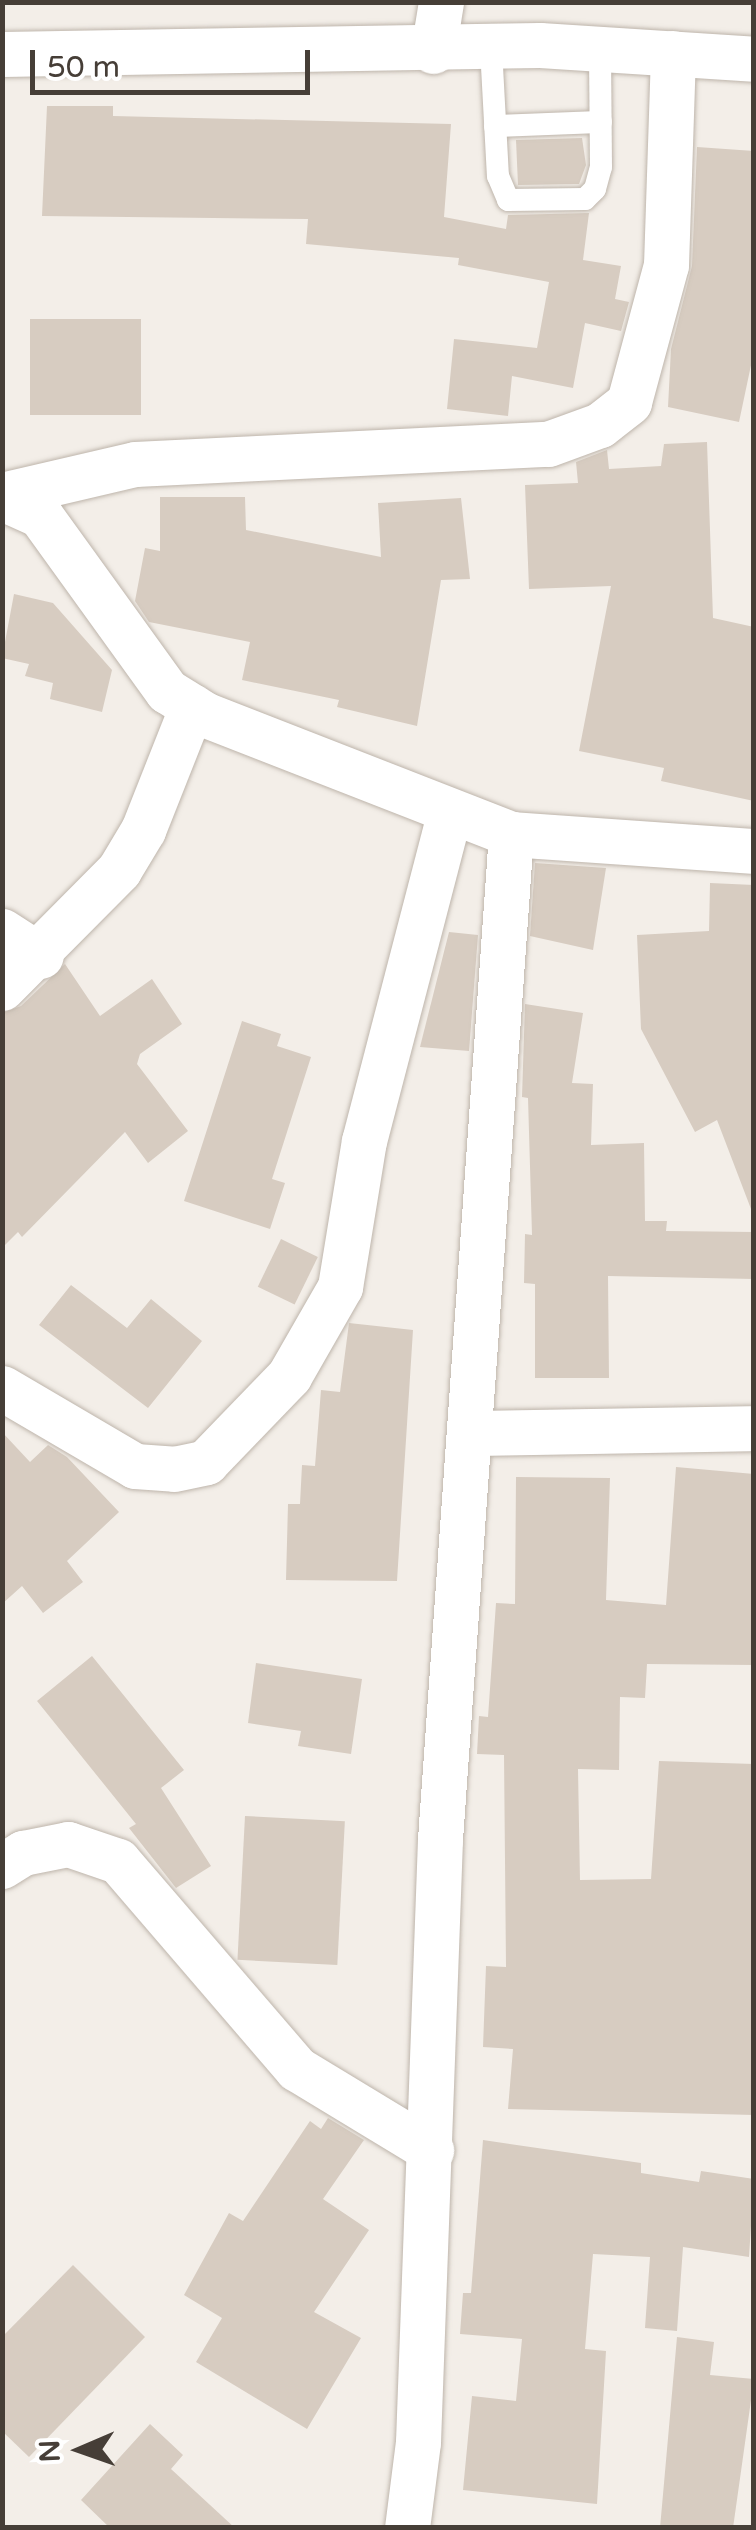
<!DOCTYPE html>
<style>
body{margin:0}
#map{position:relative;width:756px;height:2530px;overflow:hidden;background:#f3eee8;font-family:"Varela Round",sans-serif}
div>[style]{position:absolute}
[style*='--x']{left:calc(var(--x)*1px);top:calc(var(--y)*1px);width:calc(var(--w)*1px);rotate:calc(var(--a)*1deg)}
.building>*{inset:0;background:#d7ccc1;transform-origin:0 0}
.roads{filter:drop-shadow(0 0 2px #beb5ab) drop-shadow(0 0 2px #beb5ab)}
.service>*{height:22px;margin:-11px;padding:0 11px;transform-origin:11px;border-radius:11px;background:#fff}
.minor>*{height:45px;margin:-22.5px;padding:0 22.5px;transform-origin:22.5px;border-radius:22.5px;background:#fff}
span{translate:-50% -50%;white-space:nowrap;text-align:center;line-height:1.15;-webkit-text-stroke:8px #fff;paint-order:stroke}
.frame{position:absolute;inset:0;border:5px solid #463e37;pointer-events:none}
.north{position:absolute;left:30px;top:2400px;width:100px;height:100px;-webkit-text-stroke:8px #fff;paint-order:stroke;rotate:268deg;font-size:28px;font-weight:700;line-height:40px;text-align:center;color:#463e37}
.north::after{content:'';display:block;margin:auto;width:35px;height:45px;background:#463e37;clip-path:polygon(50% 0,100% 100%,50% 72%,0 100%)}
.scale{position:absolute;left:30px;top:50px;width:280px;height:45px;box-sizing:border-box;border:5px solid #463e37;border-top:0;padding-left:12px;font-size:30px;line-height:35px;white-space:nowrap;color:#463e37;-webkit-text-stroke:8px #fff;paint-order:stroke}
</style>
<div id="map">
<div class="building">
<i style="clip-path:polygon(47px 106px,113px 106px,113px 116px,451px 124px,444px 217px,506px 229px,508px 215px,589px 213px,583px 260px,621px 266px,615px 299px,629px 302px,621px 331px,585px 323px,573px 388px,512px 376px,508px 416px,447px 409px,454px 339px,537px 348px,549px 282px,458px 265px,459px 258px,306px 244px,308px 219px,42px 216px)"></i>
<i style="clip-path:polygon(582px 138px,586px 165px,579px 184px,518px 185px,516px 140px)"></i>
<i style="clip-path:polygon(697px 147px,754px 151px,754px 351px,739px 422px,668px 407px,671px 349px,692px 266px)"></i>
<i style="left:30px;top:319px;width:111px;height:96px"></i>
<i style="clip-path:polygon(707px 442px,713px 618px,754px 627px,754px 801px,661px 781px,664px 768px,579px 751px,611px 586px,529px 589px,525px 485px,578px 483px,576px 462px,607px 450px,609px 469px,661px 466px,664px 444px)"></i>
<i style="clip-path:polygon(160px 497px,245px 497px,246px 530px,381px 557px,378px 503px,461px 498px,470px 579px,441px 580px,417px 726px,337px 707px,339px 700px,242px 680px,250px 642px,149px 622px,135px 601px,145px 548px,160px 551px)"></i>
<i style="clip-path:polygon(14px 594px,53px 603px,112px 670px,102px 712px,50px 699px,53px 683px,25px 676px,29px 664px,2px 658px)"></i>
<i style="clip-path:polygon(535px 863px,606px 868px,593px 950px,530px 936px)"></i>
<i style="clip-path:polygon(710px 883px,754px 885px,751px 1209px,717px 1120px,695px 1132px,641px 1029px,637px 935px,709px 931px)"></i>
<i style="clip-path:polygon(449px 932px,478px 935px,469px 1051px,420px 1047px)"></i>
<i style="clip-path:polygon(65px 964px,100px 1016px,152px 979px,182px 1024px,140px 1054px,137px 1064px,188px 1131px,148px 1163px,125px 1132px,22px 1237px,18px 1232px,2px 1248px,2px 1013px,21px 1006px)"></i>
<i style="clip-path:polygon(525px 1004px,583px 1013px,572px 1083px,593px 1084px,591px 1145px,644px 1143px,645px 1221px,667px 1221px,666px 1231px,754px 1232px,754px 1279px,608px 1276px,609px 1378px,535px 1378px,535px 1284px,524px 1283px,525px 1234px,532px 1235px,528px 1098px,522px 1097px)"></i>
<i style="clip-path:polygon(242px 1021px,281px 1034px,277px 1046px,311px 1057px,272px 1179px,285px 1183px,270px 1229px,184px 1201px)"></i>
<i style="left:281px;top:1239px;width:41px;height:53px;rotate:26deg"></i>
<i style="clip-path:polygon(71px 1285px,127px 1328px,151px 1299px,202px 1341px,148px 1408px,39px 1325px)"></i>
<i style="clip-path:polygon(349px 1323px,413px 1330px,397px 1581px,286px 1580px,288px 1504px,300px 1504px,302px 1465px,315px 1466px,321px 1390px,340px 1392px)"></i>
<i style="clip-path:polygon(2px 1432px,30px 1462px,48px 1445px,67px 1457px,119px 1512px,67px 1561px,83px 1582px,43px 1613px,22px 1586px,2px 1604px)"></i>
<i style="clip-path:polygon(676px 1467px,754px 1474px,754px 1665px,647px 1664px,645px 1698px,620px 1697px,619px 1770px,578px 1769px,580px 1880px,651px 1879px,659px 1761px,754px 1764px,754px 2115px,508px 2109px,513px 2049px,483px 2047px,486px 1966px,506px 1967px,504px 1755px,477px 1754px,479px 1716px,488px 1717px,496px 1603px,515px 1604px,516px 1477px,610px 1478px,606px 1600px,666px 1605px)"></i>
<i style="clip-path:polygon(92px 1656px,184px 1770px,161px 1788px,211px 1866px,176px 1888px,129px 1828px,136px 1824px,37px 1701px)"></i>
<i style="clip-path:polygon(256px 1663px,362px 1679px,351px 1754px,298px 1746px,301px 1731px,248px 1723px)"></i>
<i style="left:245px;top:1816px;width:100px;height:144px;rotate:3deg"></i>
<i style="clip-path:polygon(328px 2118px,364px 2140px,323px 2199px,369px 2230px,314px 2312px,361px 2338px,307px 2429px,196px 2362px,222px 2318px,184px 2295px,229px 2213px,243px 2221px,310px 2121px,321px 2129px)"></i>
<i style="clip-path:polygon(483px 2140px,641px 2163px,641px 2173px,699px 2182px,701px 2171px,754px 2179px,749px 2257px,683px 2247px,677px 2331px,645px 2328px,650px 2257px,593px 2254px,585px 2349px,606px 2351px,597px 2504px,463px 2490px,472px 2396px,516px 2401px,522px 2339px,460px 2334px,463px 2293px,471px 2293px)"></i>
<i style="clip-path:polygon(73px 2265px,145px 2337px,29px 2457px,2px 2431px,2px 2337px)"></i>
<i style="clip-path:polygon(677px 2337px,714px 2342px,710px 2375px,754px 2379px,733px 2528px,660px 2528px)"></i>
<i style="clip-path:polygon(150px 2424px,183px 2455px,171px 2469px,235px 2528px,110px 2528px,81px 2500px)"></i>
</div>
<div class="roads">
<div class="service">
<i style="--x:491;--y:48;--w:128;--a:86.9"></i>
<i style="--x:498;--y:176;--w:26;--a:67"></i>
<i style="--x:508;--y:200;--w:77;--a:-0.7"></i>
<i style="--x:585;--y:199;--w:14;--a:-45"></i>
<i style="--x:595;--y:189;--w:23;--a:-75"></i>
<i style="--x:601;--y:167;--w:118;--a:-90.5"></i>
<i style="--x:495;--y:126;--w:106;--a:-2.2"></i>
</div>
<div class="minor">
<i style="--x:433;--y:51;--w:50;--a:-80.7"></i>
<i style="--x:2;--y:54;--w:538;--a:-0.96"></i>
<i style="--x:540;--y:45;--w:214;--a:3.7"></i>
<i style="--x:2;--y:495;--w:137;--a:-13.1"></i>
<i style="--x:135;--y:464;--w:413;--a:-2.8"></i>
<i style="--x:548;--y:444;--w:55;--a:-20.1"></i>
<i style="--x:600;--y:425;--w:37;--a:-38"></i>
<i style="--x:629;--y:402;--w:142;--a:-74.9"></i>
<i style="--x:666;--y:265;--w:212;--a:-88.1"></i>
<i style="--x:2;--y:498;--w:42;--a:24.1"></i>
<i style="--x:40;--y:515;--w:217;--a:54.2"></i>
<i style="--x:167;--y:691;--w:46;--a:31.6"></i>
<i style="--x:206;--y:715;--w:327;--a:21.3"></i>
<i style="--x:511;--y:834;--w:244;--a:4"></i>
<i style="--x:2;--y:931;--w:46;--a:32.7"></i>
<i style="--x:2;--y:988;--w:166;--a:-45.2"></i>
<i style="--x:119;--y:870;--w:47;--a:-59"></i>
<i style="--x:143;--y:830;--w:133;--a:-68.4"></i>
<i style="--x:2;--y:1388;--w:154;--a:30.4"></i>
<i style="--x:135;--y:1466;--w:39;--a:4"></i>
<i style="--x:174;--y:1469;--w:33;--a:-12"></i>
<i style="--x:206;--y:1462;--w:120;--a:-46"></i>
<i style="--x:289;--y:1376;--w:103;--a:-60.2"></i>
<i style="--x:340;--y:1287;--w:148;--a:-80.7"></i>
<i style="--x:364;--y:1141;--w:337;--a:-75.4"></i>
<i style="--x:470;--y:1433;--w:284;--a:-1"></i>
<i style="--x:2;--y:1866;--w:25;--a:-32"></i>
<i style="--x:23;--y:1853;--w:46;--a:-11.3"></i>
<i style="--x:68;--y:1844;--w:53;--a:18.8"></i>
<i style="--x:118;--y:1861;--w:274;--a:49.3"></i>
<i style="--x:297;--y:2069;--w:157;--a:31.2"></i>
<i style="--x:407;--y:2528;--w:87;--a:-82.7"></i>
<i style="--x:418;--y:2442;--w:603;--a:-87.91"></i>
<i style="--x:440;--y:1839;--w:1008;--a:-85.96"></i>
</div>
</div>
<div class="frame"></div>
<div class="north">N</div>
<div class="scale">50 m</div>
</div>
